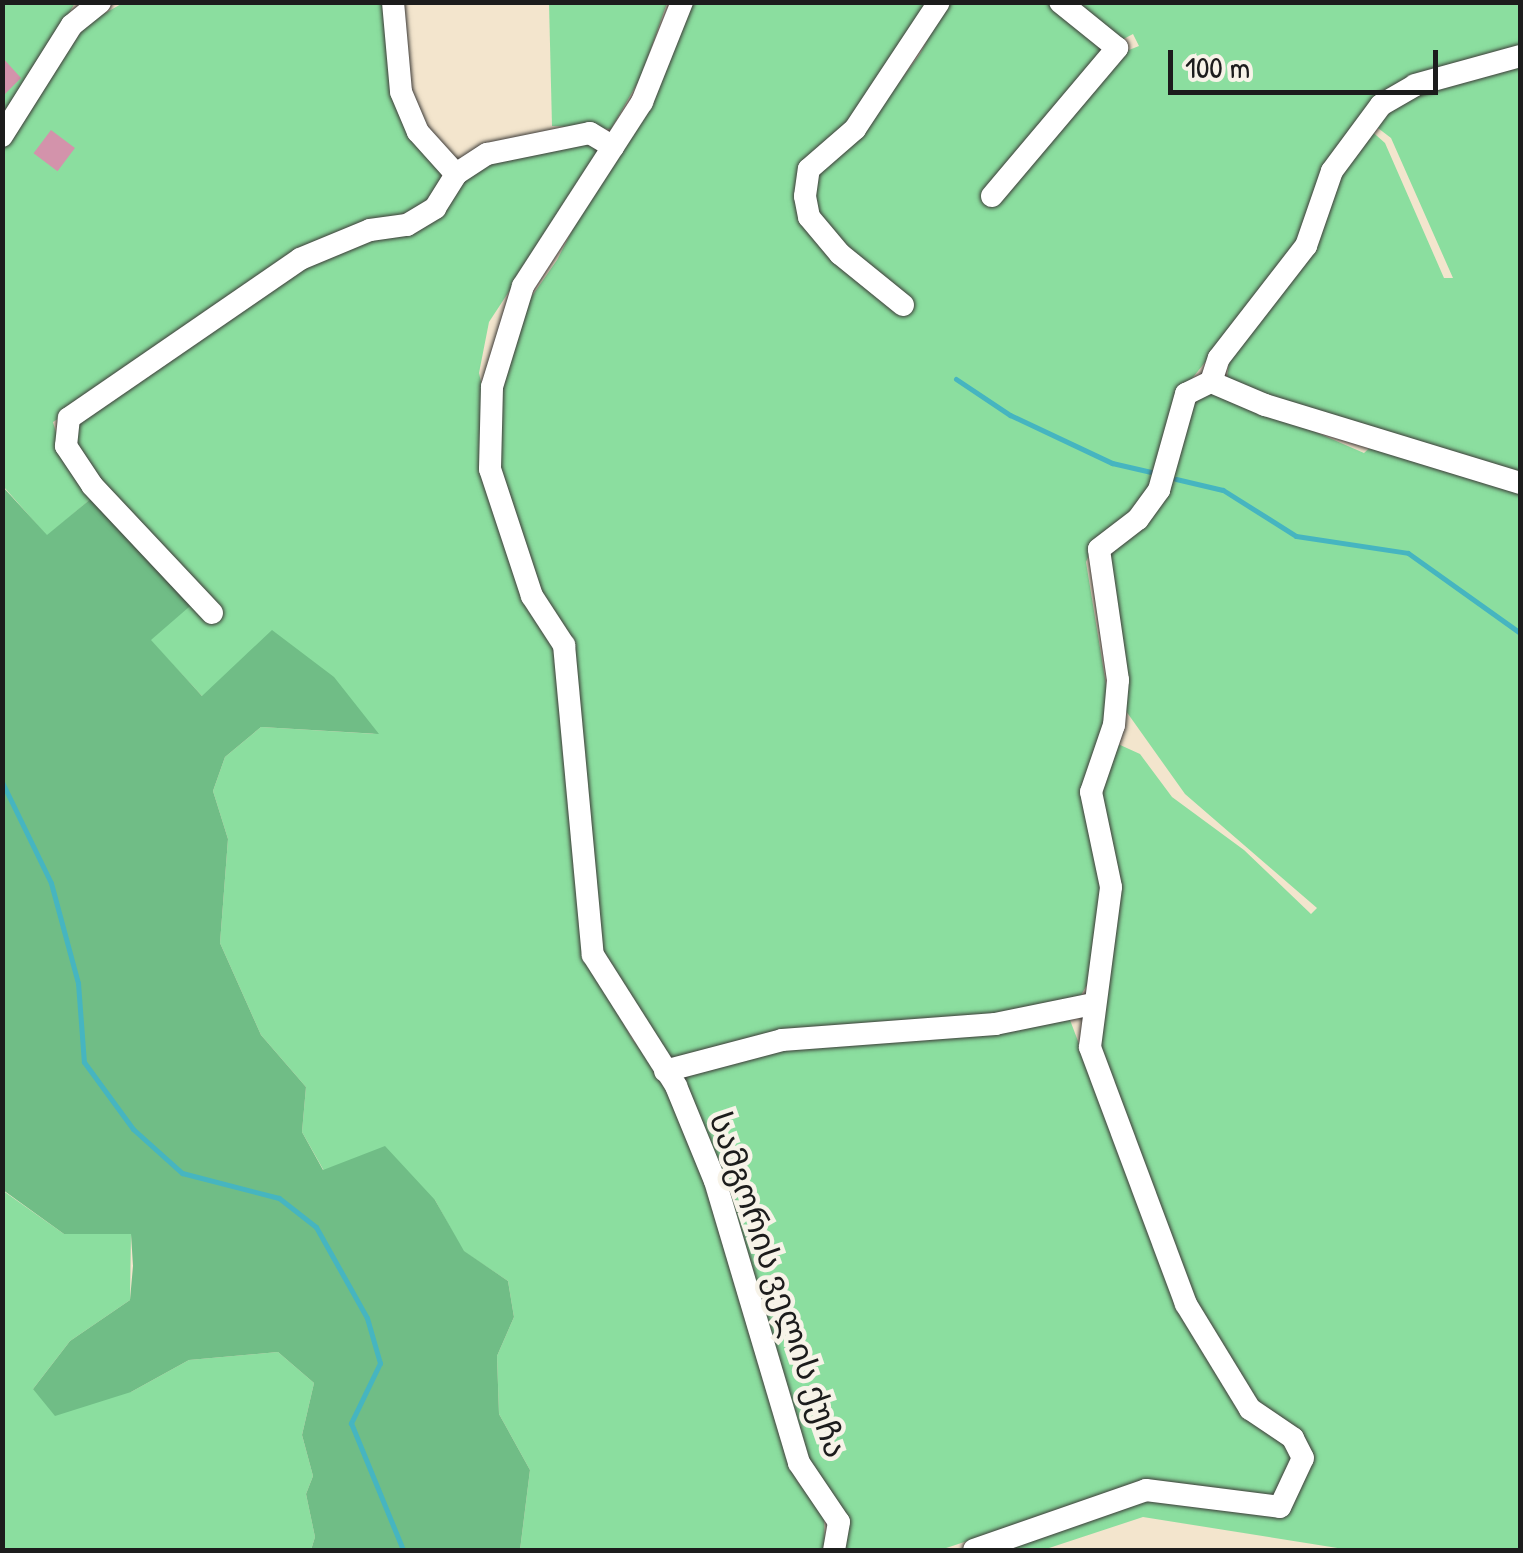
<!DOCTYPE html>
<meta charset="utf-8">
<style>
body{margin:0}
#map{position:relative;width:1523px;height:1553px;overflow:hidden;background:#f3e5cd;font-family:"Patrick Hand","Noto Sans Georgian",sans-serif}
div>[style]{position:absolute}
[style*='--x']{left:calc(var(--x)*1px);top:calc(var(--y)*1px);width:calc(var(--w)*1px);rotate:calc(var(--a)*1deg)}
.green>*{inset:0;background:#8bde9f}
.forest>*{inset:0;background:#70bd86}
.stream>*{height:5px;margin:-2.5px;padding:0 2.5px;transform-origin:2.5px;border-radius:2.5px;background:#46b5c0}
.building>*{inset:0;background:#d393ab;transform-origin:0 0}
.roads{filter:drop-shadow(0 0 2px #3c3a37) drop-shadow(0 0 2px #3c3a37)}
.minor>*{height:22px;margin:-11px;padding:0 11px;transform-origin:11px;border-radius:11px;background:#fff}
span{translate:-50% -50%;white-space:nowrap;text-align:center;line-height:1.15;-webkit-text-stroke:9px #f7f3e8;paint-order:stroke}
.street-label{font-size:32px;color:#1c1c1c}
.frame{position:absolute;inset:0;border:5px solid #1c1c1c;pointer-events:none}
.scale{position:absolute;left:1168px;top:50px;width:270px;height:45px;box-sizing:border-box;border:5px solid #1c1c1c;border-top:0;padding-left:12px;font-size:30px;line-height:35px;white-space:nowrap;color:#1c1c1c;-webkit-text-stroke:8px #f7f3e8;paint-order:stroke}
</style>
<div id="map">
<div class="green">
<i style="clip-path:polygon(3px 3px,75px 3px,3px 123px)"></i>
<i style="clip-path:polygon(123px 3px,387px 3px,397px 96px,441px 169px,441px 181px,424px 207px,368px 225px,53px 422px,61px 450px,93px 497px,47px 536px,3px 486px,3px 149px,86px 24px)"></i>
<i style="clip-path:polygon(549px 3px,667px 3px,641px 77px,611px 129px,552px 126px)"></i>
<i style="clip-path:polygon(689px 3px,932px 3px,869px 123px,920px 54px,947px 3px,1051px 3px,1119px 54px,1139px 46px,1133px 34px,1116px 43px,1063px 3px,1520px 3px,1520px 50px,1381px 97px,1299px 245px,1182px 391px,1151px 489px,1130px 517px,1095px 540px,1086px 562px,1110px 709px,1085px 790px,1105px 883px,1088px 983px,1080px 997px,1017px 1012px,668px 1061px,602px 957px,570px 640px,538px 592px,498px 472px,499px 388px,525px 306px,557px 260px)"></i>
<i style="clip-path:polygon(1520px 60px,1520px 480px,1362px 432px,1227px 379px,1229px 360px,1368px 128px,1385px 143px,1444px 278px,1453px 278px,1391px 138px,1374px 125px,1395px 104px)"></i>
<i style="clip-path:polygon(586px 144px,601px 151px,489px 322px,479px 373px,488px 413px,482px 466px,559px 652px,586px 954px,632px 1039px,670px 1087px,690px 1134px,797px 1481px,824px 1514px,825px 1550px,520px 1550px,530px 1470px,499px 1414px,497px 1356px,514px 1317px,508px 1281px,463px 1251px,435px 1200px,324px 1171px,302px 1132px,306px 1087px,261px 1035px,220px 943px,228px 839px,213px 791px,225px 757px,261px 727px,377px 734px,203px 697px,150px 640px,203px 594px,98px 485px,71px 440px,71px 428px,322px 257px,379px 233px,487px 162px)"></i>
<i style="clip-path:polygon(1214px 388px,1364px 453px,1373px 445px,1520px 491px,1520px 1550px,1350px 1550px,1143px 1517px,1043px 1550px,996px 1550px,1148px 1496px,1279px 1516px,1311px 1461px,1254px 1406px,1191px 1302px,1094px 1044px,1102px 776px,1118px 744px,1140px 754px,1172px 797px,1244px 850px,1311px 914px,1317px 908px,1185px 794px,1121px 704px,1105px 554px,1144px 520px,1193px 400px)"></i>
<i style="clip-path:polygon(1070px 1020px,1170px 1284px,1294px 1457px,1275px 1502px,1149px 1482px,940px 1550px,841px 1550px,673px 1073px,787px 1044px)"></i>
<i style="clip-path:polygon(2px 1190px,64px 1234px,131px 1234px,130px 1300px,70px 1341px,33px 1389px,131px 1392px,189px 1360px,278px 1352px,314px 1383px,302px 1435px,313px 1476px,306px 1494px,315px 1537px,311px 1550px,3px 1550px)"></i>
</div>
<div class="forest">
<i style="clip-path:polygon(2px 486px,47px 535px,93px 497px,204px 594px,151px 640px,202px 696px,272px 630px,334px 677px,379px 734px,261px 727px,225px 757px,213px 791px,228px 839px,220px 943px,261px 1035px,306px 1087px,302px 1132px,323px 1170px,385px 1146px,435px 1200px,464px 1251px,508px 1281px,514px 1317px,497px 1356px,499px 1414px,530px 1470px,520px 1550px,311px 1550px,315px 1537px,306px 1494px,313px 1476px,302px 1435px,314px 1383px,278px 1352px,189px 1360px,131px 1392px,55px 1416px,33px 1389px,70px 1341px,130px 1300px,133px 1266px,131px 1234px,64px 1234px,3px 1190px)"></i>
</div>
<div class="stream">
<i style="--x:956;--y:379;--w:65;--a:33.7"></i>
<i style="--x:1010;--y:415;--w:113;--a:25.2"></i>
<i style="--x:1112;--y:463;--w:39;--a:13"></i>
<i style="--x:1176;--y:479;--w:48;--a:13.2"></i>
<i style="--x:1223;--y:490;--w:86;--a:32.2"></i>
<i style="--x:1296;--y:536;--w:113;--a:8.6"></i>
<i style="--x:1408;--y:553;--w:138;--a:35.5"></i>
<i style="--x:2;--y:782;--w:112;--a:64.1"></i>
<i style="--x:51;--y:883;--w:104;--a:74.9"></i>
<i style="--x:78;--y:983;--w:79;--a:85.7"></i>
<i style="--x:84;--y:1062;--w:83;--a:53.8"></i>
<i style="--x:133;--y:1129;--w:66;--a:41.9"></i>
<i style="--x:182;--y:1173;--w:100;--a:14.5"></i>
<i style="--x:279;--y:1198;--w:47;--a:38.1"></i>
<i style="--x:316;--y:1227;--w:104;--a:60.7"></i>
<i style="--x:367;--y:1318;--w:47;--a:73.9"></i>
<i style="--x:380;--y:1363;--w:67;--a:115.8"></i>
<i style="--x:351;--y:1423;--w:137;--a:67.7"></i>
</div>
<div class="building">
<i style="clip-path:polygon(2px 57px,21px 78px,2px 97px)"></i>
<i style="left:51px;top:130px;width:30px;height:29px;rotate:37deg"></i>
</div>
<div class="roads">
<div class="minor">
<i style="--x:393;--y:2;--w:90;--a:84.9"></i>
<i style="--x:401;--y:92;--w:43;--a:67"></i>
<i style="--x:418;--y:132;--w:57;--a:47.9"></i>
<i style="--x:682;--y:2;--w:108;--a:111.8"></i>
<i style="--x:642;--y:102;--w:219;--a:122.9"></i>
<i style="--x:523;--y:286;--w:106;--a:107.1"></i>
<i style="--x:492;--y:387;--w:82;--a:91.4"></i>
<i style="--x:490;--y:469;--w:134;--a:71.7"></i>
<i style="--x:532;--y:596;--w:59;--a:56.9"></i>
<i style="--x:564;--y:645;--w:311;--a:84.7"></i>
<i style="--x:593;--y:955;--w:155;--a:57.6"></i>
<i style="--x:676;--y:1086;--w:103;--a:67.7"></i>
<i style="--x:715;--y:1181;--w:294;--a:73.4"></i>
<i style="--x:799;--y:1463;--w:71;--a:55.9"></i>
<i style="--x:839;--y:1522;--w:28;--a:100"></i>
<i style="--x:2;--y:136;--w:131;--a:-57.8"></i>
<i style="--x:72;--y:25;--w:36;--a:-39"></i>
<i style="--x:992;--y:196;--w:194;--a:-49.8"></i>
<i style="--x:1117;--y:48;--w:73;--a:-141.1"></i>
<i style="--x:903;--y:305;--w:81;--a:-141"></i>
<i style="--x:840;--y:254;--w:48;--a:-130"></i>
<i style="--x:809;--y:217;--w:21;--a:-101"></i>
<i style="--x:805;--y:196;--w:27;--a:-82"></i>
<i style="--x:809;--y:169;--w:61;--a:-41"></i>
<i style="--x:855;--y:129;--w:152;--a:-56.5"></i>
<i style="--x:1211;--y:382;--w:25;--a:-72"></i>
<i style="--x:1219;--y:358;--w:142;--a:-52.2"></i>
<i style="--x:1306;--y:246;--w:79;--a:-70.9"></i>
<i style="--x:1332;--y:171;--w:82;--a:-53.4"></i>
<i style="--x:1381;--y:105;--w:39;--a:-30"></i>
<i style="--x:1415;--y:85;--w:109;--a:-15.4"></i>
<i style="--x:1211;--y:382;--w:59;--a:23.1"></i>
<i style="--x:1265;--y:405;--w:267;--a:17"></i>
<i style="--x:212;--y:613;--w:175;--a:-133.2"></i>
<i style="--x:92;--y:485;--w:47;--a:-123.7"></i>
<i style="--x:66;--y:446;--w:28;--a:-84"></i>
<i style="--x:69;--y:418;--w:280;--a:-34.5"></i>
<i style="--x:300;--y:259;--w:76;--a:-22.5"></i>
<i style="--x:370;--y:230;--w:37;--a:-8"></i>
<i style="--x:407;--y:225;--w:33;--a:-31"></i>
<i style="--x:435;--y:208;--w:40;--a:-58"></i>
<i style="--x:456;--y:174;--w:37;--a:-33"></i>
<i style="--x:487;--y:154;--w:105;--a:-11.5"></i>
<i style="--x:590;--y:133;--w:27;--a:31"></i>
<i style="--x:665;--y:1071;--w:121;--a:-14.8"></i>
<i style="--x:782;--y:1040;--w:214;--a:-4.3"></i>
<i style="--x:995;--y:1024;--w:100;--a:-11.5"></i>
<i style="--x:974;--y:1550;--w:182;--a:-19.2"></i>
<i style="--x:1146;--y:1490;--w:135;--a:7.2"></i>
<i style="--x:1280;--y:1507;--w:54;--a:-64.9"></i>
<i style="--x:1303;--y:1458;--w:22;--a:-117"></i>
<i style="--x:1293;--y:1438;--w:52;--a:-146"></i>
<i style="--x:1250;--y:1409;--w:123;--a:-121.4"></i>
<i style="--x:1186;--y:1304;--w:274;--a:-110.5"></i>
<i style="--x:1090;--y:1047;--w:161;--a:-82.5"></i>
<i style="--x:1111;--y:887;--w:97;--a:-101.9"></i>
<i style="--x:1091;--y:792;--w:71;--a:-71.1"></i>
<i style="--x:1114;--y:725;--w:45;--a:-84.9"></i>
<i style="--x:1118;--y:680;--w:132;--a:-98.3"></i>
<i style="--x:1099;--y:549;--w:49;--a:-37.6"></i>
<i style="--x:1138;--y:519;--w:36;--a:-54"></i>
<i style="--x:1159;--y:490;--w:100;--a:-74.3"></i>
<i style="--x:1186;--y:394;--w:28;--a:-26"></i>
</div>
</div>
<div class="street-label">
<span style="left:778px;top:1285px;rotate:71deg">სამგორის ველის ქუჩა</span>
</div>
<div class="frame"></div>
<div class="scale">100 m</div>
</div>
